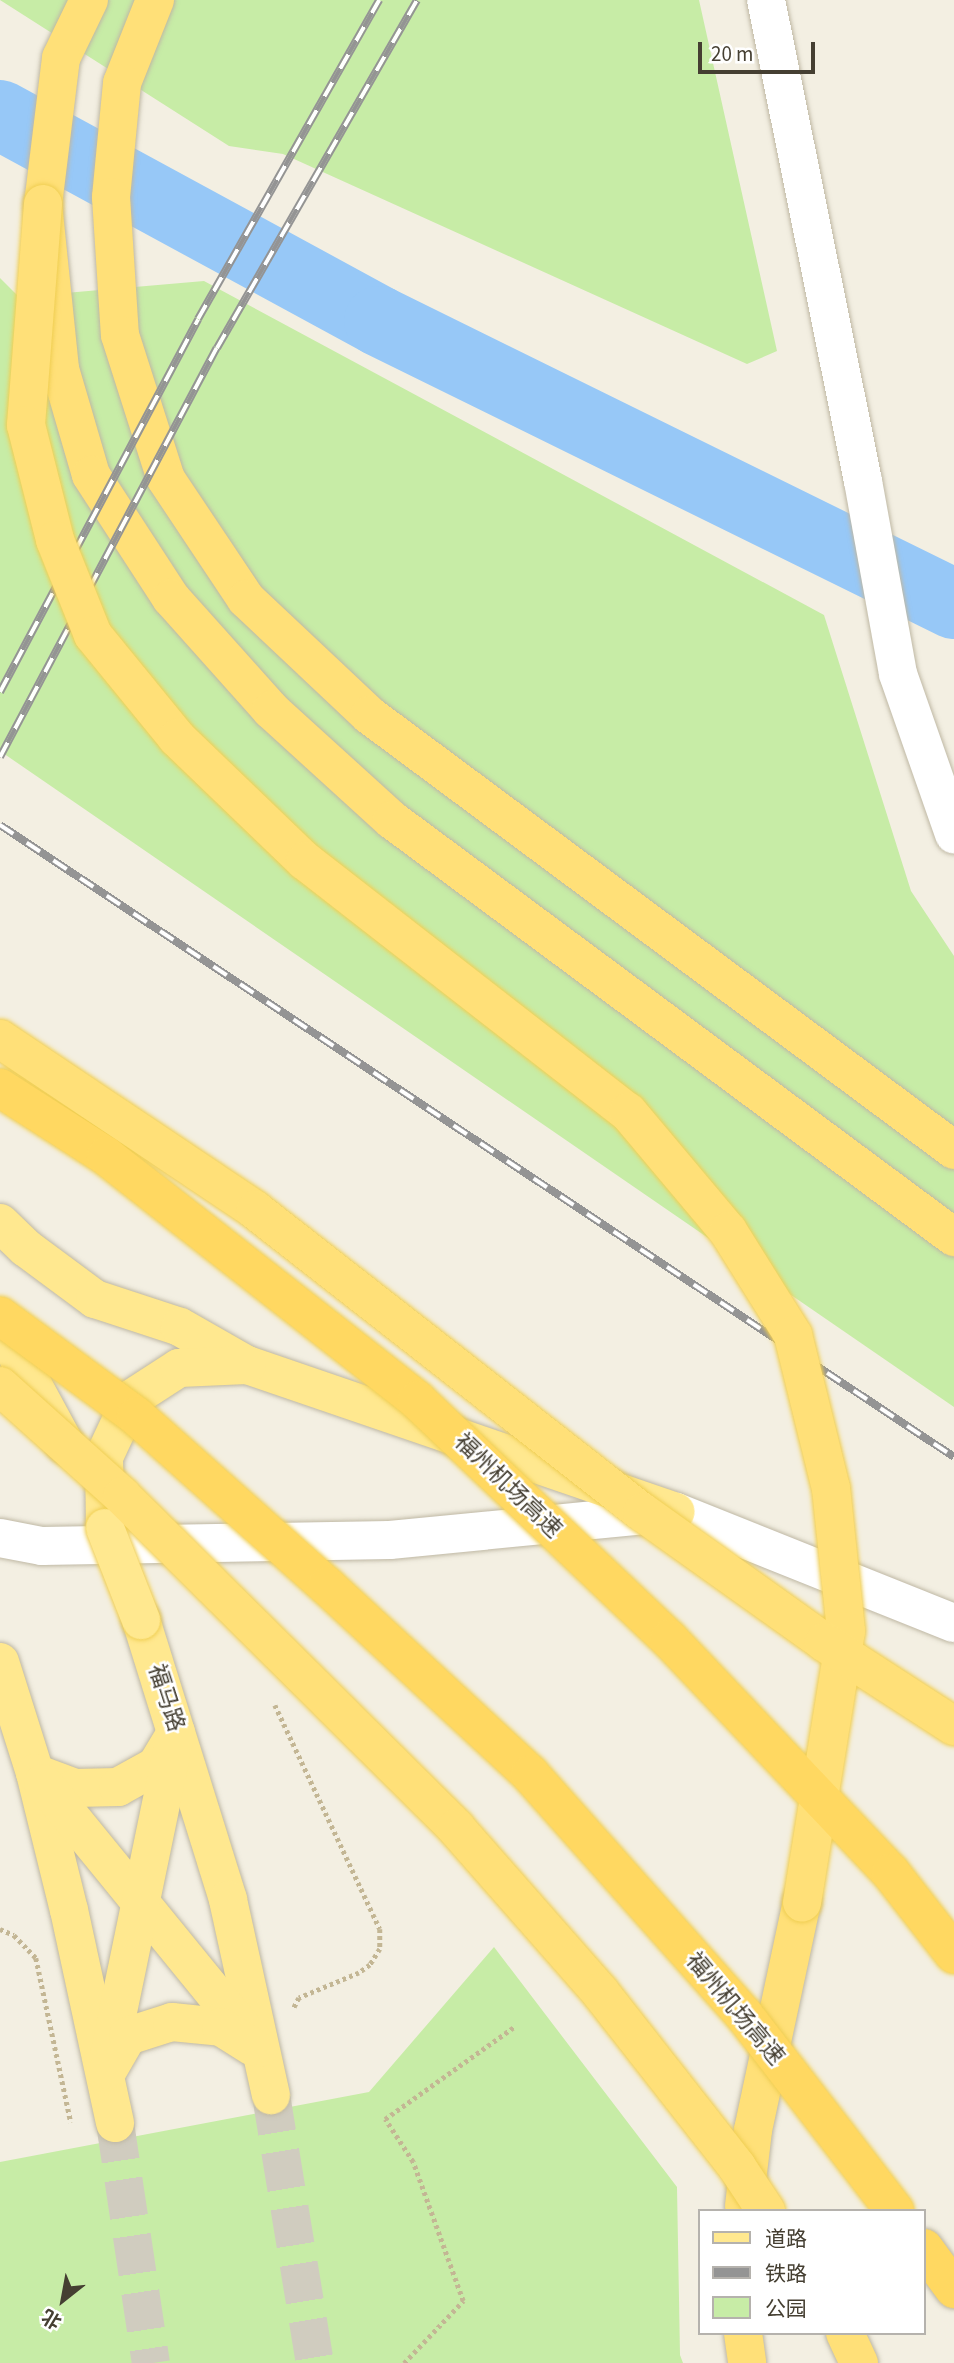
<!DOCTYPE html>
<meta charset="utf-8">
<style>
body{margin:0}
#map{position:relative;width:954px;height:2363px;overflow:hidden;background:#f3efe2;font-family:"Source Sans 3","Noto Sans SC",sans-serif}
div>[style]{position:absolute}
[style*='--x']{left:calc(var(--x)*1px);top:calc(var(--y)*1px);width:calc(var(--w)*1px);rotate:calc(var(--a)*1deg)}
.green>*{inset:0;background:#c7eca6}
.river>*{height:70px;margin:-35px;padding:0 35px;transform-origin:35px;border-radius:35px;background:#97c8f7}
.primary-tunnel>*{height:38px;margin-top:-19px;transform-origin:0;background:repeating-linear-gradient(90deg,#d0ccbf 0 38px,transparent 0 57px)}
.path>*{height:4.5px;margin-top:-2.25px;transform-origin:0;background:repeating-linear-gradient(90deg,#c3b694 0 3.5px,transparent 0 7px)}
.roads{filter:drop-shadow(0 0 2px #bfb8a4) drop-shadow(0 0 2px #bfb8a4)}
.tertiary>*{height:38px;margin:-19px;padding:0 19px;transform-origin:19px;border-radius:19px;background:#fff}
.primary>*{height:38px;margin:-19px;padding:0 19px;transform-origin:19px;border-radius:19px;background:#ffe88f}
.trunk>*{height:38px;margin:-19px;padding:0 19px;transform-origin:19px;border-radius:19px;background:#ffe078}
.motorway>*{height:38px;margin:-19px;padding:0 19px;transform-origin:19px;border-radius:19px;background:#ffd861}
.rail>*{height:8px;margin-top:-4px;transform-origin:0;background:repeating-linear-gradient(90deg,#fff 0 16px,#949494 0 32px);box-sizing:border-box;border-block:2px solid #949494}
.bridges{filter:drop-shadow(0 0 2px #f0ce53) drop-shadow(0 0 2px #f0ce53)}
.primary-bridge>*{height:38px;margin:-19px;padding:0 19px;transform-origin:19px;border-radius:19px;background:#ffe88f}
.trunk-bridge>*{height:38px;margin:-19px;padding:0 19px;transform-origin:19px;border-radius:19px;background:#ffe078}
.motorway-bridge>*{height:38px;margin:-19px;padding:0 19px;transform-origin:19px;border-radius:19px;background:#ffd861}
span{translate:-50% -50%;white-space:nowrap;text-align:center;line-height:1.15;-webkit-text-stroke:5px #fff;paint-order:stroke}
.street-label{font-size:23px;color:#453f32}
.legend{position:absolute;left:698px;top:2209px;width:228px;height:126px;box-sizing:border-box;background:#fff;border:2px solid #b5b2ad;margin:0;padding:9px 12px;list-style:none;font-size:21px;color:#453f32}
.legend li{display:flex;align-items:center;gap:14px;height:35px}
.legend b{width:35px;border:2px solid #b5b2ad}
.north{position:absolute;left:28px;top:2265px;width:70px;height:70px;-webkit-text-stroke:5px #fff;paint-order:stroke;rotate:211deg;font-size:19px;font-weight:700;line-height:28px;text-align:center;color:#453f32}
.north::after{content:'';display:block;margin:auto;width:24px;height:32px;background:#453f32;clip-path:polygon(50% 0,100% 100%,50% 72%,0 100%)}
.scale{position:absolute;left:698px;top:42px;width:117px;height:32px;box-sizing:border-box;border:4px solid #453f32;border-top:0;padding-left:9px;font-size:21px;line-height:24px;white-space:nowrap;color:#453f32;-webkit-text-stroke:5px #fff;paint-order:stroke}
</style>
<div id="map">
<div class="green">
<i style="clip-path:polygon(0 0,699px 0,777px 351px,747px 364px,283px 154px,229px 146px)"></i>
<i style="clip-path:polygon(0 278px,19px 297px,204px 281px,824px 615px,911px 891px,954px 956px,954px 1407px,0 751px)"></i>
<i style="clip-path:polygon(494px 1947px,677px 2187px,680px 2355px,683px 2363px,0 2363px,0 2162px,369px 2092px)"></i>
</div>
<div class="river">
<i style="--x:0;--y:115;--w:431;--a:28.5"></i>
<i style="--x:379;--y:321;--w:641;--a:26.21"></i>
</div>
<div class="primary-tunnel">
<i style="--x:271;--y:2095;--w:272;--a:80.7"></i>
<i style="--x:115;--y:2123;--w:243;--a:81.5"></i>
</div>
<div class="path">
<i style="--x:275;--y:1705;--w:247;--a:64.9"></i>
<i style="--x:380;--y:1929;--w:20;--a:90"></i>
<i style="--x:380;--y:1949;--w:19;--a:122"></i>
<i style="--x:370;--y:1965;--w:14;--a:144"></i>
<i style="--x:359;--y:1973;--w:65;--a:157.4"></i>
<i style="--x:299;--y:1998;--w:11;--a:117"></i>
<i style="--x:0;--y:1929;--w:15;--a:23"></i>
<i style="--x:14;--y:1935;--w:32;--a:46"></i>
<i style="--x:36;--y:1958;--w:168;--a:78"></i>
<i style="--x:404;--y:2363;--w:86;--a:-46.4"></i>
<i style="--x:463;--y:2301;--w:148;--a:-109.8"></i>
<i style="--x:413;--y:2162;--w:51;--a:-123.1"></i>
<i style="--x:385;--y:2119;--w:158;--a:-35.5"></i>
</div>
<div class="roads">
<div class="tertiary">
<i style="--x:766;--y:0;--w:491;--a:78.6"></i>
<i style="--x:863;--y:481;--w:196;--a:79.7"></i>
<i style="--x:898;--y:674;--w:170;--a:70.7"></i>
<i style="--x:0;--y:1538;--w:43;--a:10.8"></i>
<i style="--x:42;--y:1546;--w:348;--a:-1"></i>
<i style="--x:390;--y:1540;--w:287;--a:-5.6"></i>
<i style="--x:676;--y:1512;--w:299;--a:21.8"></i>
</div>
<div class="primary">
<i style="--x:0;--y:1223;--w:36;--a:44"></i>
<i style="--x:26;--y:1248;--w:86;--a:36.5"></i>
<i style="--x:95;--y:1299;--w:89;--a:18.2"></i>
<i style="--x:180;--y:1327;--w:77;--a:29.6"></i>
<i style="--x:247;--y:1365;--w:453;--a:18.9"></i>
<i style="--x:0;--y:1324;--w:136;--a:61.6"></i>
<i style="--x:105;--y:1528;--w:71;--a:-90.8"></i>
<i style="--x:104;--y:1457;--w:64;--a:-65"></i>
<i style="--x:131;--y:1399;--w:57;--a:-32.9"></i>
<i style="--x:179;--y:1368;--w:68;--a:-2.5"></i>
<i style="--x:141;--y:1620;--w:293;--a:72.7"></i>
<i style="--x:228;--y:1900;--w:200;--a:77.6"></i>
<i style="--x:0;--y:1662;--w:116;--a:72.5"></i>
<i style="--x:35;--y:1773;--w:141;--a:76.1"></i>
<i style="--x:69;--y:1910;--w:218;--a:77.8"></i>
<i style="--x:35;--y:1773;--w:43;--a:20.6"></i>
<i style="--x:75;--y:1788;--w:43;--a:-1.3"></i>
<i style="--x:118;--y:1787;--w:43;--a:-28.9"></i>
<i style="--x:156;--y:1766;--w:33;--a:-59"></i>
<i style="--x:43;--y:1783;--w:342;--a:50.8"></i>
<i style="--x:108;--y:2060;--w:335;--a:-78.3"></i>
<i style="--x:108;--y:2070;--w:39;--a:-60"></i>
<i style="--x:128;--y:2036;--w:46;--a:-17.7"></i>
<i style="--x:172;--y:2022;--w:49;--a:5.8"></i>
<i style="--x:221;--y:2027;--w:36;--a:32"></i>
</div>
<div class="trunk">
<i style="--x:89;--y:0;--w:64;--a:115.8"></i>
<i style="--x:61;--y:58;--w:147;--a:97"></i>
<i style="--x:43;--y:204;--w:166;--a:84.1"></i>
<i style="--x:60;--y:369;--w:110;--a:73.7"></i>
<i style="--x:91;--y:475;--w:147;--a:57"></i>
<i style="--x:171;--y:598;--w:150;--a:48.2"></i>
<i style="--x:271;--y:710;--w:164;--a:42.3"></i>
<i style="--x:392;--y:820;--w:700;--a:36.58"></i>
<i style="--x:155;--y:0;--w:89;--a:111.7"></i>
<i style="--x:122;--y:83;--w:115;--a:95.5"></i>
<i style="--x:111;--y:197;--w:138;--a:86.3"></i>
<i style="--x:120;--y:335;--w:151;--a:72.3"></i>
<i style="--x:166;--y:479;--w:144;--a:56.3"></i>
<i style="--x:246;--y:599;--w:169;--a:43.3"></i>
<i style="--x:369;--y:715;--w:729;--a:36.63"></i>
<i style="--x:744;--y:2206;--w:77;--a:-83.2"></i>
<i style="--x:753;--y:2130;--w:233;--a:-77.9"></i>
<i style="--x:743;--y:2333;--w:30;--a:82"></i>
<i style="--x:845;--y:2333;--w:33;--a:65"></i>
</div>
<div class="motorway">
<i style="--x:924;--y:2248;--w:51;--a:53.8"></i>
</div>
</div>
<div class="rail">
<i style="--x:0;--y:692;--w:422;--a:-62"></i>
<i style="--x:198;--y:319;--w:367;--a:-60.4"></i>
<i style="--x:0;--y:757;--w:463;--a:-62.1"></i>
<i style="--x:217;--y:348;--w:401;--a:-60.1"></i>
<i style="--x:0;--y:825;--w:1144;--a:33.52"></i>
</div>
<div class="bridges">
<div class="primary-bridge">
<i style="--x:105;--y:1528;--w:99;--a:68.6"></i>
</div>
<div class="trunk-bridge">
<i style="--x:43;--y:204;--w:222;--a:94.4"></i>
<i style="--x:26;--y:425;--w:119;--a:75.8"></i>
<i style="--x:55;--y:540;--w:102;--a:68.2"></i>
<i style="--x:93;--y:635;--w:133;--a:50.8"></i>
<i style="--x:177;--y:738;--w:178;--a:43.9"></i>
<i style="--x:305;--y:861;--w:409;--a:37.9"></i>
<i style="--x:628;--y:1112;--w:155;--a:50"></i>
<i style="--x:728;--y:1231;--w:123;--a:58"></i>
<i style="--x:793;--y:1335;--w:158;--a:76.1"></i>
<i style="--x:831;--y:1488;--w:144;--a:84"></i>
<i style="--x:846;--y:1631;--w:275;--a:99.2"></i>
<i style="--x:0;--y:1039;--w:307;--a:33.8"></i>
<i style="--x:255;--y:1210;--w:491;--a:38"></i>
<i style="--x:642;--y:1512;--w:224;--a:35.5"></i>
<i style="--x:824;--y:1642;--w:155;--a:32.9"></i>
<i style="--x:0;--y:1386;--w:164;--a:42"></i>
<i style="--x:122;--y:1496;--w:471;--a:44.8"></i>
<i style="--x:456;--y:1828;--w:218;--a:48.7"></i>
<i style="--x:600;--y:1992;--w:222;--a:51.9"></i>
<i style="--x:737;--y:2167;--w:53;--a:56.6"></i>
</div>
<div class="motorway-bridge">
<i style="--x:0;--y:1088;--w:126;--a:32.7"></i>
<i style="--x:106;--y:1156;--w:395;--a:38.1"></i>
<i style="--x:417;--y:1400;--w:347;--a:43.5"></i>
<i style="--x:669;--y:1639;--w:323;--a:46.5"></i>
<i style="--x:891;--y:1873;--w:103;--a:52.1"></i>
<i style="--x:0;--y:1316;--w:169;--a:36.3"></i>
<i style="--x:136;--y:1416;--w:256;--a:41.7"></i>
<i style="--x:327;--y:1586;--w:277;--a:42.8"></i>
<i style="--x:530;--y:1774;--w:322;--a:48.4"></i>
<i style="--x:744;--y:2015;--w:247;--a:52.4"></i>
</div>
</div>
<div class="street-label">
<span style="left:508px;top:1486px;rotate:44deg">福州机场高速</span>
<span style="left:166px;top:1698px;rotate:72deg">福马路</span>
<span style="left:735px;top:2009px;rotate:50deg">福州机场高速</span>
</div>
<ul class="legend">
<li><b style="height:9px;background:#ffe88f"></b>道路</li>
<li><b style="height:9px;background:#949494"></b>铁路</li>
<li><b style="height:19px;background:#c7eca6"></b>公园</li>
</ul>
<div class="north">北</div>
<div class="scale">20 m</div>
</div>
